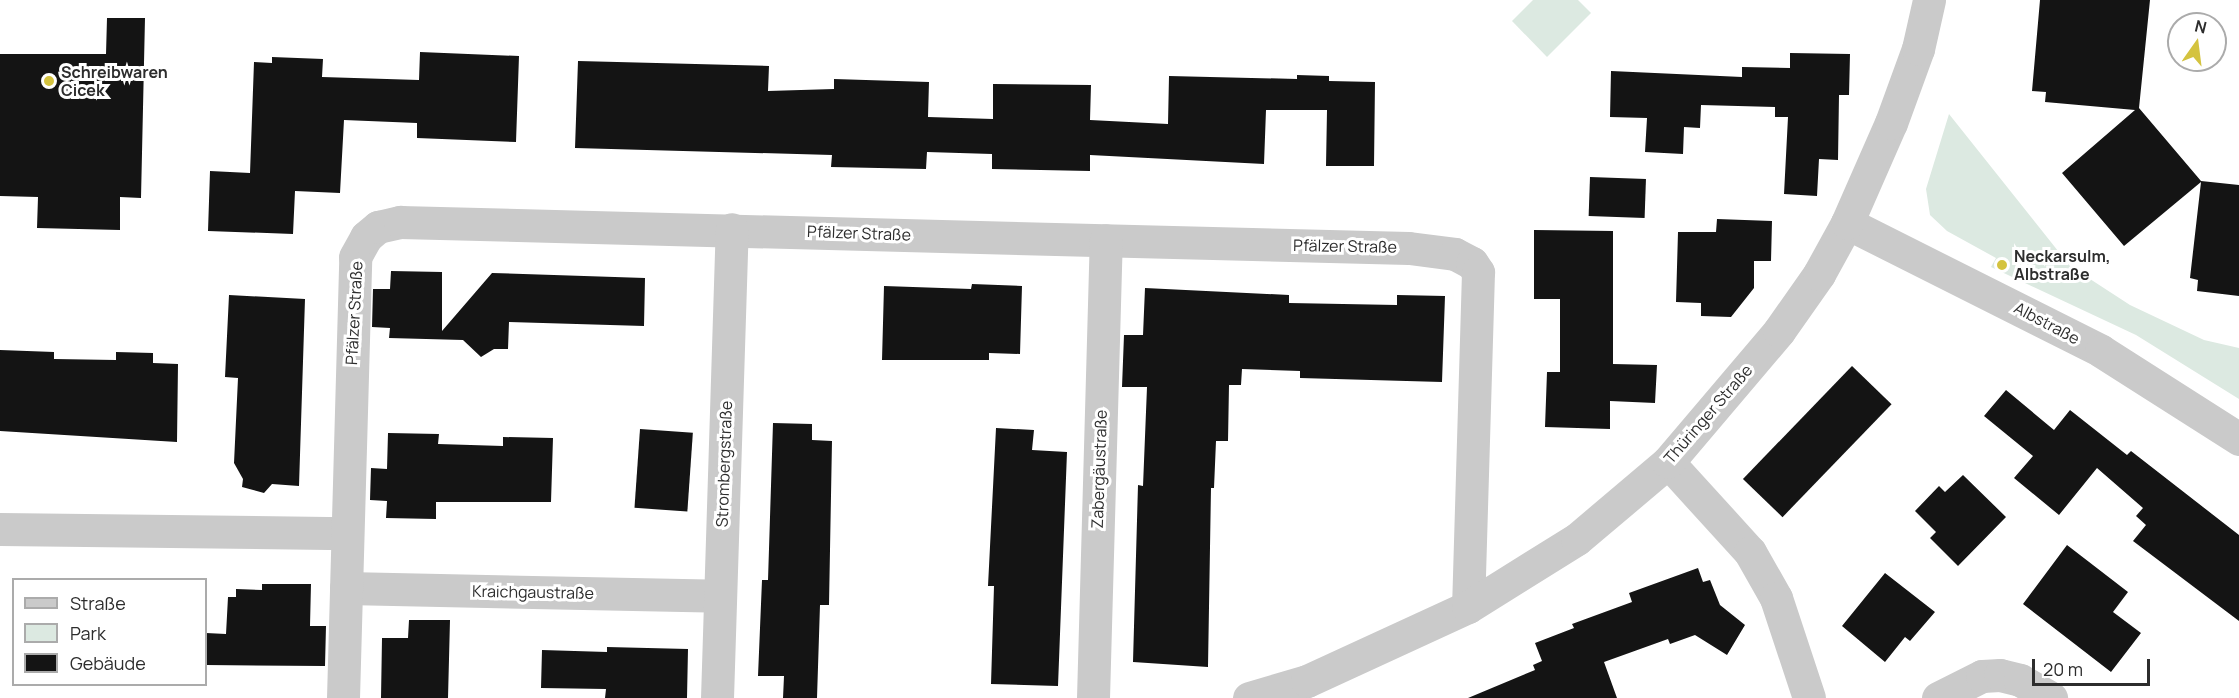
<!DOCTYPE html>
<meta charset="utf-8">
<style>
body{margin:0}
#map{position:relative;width:2239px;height:698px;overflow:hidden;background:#fff;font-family:Manrope,sans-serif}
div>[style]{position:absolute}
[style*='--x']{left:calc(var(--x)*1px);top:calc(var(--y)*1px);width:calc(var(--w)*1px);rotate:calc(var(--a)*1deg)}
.green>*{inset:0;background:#dce9e1}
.building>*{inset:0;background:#141414;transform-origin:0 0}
.minor>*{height:33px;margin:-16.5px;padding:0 16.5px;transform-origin:16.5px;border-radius:16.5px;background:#cacaca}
.dots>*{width:16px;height:16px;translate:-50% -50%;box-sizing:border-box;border:3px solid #fff;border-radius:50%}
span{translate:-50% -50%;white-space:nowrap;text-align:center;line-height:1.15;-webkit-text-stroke:6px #fff;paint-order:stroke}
.poi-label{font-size:16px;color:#2d2d2d;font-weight:700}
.left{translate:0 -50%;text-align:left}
.street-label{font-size:16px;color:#2d2d2d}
.legend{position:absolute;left:12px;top:578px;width:195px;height:108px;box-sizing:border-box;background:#fff;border:2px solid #ababab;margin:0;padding:8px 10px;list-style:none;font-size:18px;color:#2d2d2d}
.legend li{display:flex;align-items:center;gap:12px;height:30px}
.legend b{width:30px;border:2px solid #ababab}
.north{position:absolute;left:2167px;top:12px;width:60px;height:60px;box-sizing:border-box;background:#fff;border:2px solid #ababab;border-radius:50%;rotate:14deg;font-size:16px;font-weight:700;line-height:24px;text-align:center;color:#2d2d2d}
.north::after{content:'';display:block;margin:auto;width:21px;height:27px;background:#d4c33f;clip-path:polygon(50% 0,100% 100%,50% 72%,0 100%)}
.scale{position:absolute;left:2032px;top:659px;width:118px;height:27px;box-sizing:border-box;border:3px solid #2d2d2d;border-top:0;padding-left:8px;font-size:18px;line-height:21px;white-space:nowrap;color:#2d2d2d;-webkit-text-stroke:4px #fff;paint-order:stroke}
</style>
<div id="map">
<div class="green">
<i style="clip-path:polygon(1533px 0,1578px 0,1591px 13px,1547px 57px,1512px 21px)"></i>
<i style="clip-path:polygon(1949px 114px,2070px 266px,2130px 305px,2204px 340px,2239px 348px,2239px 399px,2136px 335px,1991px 267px,1996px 258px,1947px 231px,1930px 215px,1926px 189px)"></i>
</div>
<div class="building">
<i style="clip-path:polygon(2040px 0,2150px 0,2139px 108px,2201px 181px,2239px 185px,2239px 296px,2197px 291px,2198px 280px,2190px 278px,2201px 182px,2124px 246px,2062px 173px,2135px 110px,2045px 102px,2046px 92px,2032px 91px)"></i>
<i style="clip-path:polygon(107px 18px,145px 18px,141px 198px,120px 197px,120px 230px,37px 228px,38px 197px,0 196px,0 54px,106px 54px)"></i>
<i style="clip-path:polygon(420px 52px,519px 56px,516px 142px,417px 138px,417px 123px,344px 120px,340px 193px,295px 191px,293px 234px,208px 231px,210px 171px,250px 173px,254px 62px,272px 63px,272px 57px,323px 59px,322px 77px,419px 80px)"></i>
<i style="clip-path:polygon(1790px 53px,1850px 54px,1849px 95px,1839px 95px,1838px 160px,1819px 159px,1817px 196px,1784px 194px,1788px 117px,1775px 117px,1775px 107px,1701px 105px,1700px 128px,1684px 127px,1683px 154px,1645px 152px,1647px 118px,1610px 117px,1611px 71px,1742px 77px,1742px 67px,1790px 68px)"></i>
<i style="clip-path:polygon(578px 61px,769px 66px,768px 91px,834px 89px,834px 79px,929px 82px,928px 117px,993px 119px,993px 84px,1091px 85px,1090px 120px,1168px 124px,1169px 76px,1297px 79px,1297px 75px,1329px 76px,1329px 81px,1375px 82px,1374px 166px,1326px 166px,1327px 110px,1266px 110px,1264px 164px,1090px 155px,1090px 171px,992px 169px,992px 154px,927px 152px,926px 169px,831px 167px,832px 155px,575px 148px)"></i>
<i style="left:1590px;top:177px;width:56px;height:39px;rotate:2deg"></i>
<i style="clip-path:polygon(1717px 219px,1772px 221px,1771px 261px,1754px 261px,1754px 288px,1731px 317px,1701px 316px,1701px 303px,1676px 302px,1678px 232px,1716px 232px)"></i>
<i style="clip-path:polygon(1534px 230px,1613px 231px,1613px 364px,1657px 365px,1655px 403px,1610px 401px,1610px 429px,1545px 427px,1547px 372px,1560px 372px,1560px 299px,1534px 299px)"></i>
<i style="clip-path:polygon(391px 271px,442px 272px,442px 331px,492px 273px,645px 278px,644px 326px,509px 322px,508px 349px,494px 349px,481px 357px,463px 340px,389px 338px,390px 328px,372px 327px,373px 289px,390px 289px)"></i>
<i style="clip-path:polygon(972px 284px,1022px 286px,1020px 354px,989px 353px,989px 360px,882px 360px,884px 286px,971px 289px)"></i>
<i style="clip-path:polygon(1145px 288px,1289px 295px,1289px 303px,1397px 305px,1397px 295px,1445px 296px,1442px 382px,1300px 378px,1300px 371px,1242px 369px,1241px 385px,1229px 385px,1228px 441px,1216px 441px,1214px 488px,1211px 488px,1208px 667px,1133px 662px,1138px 485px,1143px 486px,1147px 387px,1122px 387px,1124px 335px,1143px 335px)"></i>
<i style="clip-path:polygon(229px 295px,305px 299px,299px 486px,272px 484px,264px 493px,242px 487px,243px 479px,234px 463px,238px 378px,225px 377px)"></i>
<i style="clip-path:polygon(0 350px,54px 352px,54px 359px,116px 360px,116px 352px,153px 353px,153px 363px,178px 364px,177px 442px,0 431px)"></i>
<i style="left:1852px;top:366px;width:55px;height:157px;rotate:44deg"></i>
<i style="clip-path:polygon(2006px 390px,2054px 430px,2070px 410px,2127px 455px,2131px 451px,2239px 535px,2239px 621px,2133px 541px,2146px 525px,2136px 516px,2143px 508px,2097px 468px,2059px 515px,2014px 478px,2033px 456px,1984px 416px)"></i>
<i style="clip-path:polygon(773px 423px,812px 424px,812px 440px,832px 441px,829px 605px,820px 605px,817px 698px,783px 698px,784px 676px,758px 676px,762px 580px,768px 580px)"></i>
<i style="clip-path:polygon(996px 428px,1034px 430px,1032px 450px,1067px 452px,1058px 686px,991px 684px,994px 586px,988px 586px)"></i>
<i style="left:640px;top:429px;width:53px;height:79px;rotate:4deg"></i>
<i style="clip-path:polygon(388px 433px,439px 434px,438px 444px,503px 446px,503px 437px,553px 438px,551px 502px,436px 502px,436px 519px,386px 518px,387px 501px,370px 500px,371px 468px,387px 469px)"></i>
<i style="clip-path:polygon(1963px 475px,2006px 517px,1958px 566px,1930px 538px,1936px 532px,1915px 511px,1939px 486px,1945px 492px)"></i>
<i style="clip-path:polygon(2067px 545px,2128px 592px,2113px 612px,2141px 633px,2111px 672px,2023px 604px)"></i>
<i style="clip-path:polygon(1698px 568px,1703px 582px,1710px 580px,1720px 605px,1745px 625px,1727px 655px,1695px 635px,1670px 644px,1668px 639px,1604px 662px,1617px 698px,1468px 698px,1535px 670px,1533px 665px,1542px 661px,1535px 643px,1574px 628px,1572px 624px,1632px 602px,1629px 593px)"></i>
<i style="clip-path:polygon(1885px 573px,1935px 612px,1910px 641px,1905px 637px,1885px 662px,1842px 626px)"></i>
<i style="clip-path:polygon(262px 584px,311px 584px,310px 626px,326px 626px,325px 666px,206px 665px,206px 633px,226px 634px,228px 597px,236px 597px,236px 589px,262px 590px)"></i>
<i style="clip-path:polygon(409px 620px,450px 620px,448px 698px,381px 698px,382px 638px,408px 638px)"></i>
<i style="clip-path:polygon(607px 647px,688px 649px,687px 698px,605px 698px,606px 689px,541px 688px,542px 650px,607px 652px)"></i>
</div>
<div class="minor">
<i style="--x:1847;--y:223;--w:284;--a:26.7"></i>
<i style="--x:2101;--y:351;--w:164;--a:32.5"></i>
<i style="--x:1668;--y:462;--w:122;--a:47.7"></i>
<i style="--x:1750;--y:552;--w:53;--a:60.5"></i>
<i style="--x:1776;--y:598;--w:105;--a:71.7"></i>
<i style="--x:0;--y:529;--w:347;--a:0.7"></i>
<i style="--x:346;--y:588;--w:374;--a:1.2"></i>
<i style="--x:343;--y:698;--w:441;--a:-88.4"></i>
<i style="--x:355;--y:257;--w:23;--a:-61"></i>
<i style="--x:366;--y:237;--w:16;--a:-40"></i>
<i style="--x:378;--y:227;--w:23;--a:-13"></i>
<i style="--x:400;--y:222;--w:1009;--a:1.48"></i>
<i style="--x:1409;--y:248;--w:46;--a:7.4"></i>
<i style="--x:1455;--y:254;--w:19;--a:28"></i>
<i style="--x:1472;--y:263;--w:11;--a:56"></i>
<i style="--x:1478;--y:272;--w:335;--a:91.7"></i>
<i style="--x:717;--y:698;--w:469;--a:-88.2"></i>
<i style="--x:1093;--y:698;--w:458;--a:-88.4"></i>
<i style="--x:1249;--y:698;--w:60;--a:-16.3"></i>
<i style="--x:1307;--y:681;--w:177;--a:-24.7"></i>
<i style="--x:1468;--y:607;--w:128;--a:-32"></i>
<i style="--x:1577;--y:539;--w:119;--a:-40.2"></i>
<i style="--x:1668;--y:462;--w:172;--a:-49.7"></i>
<i style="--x:1779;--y:331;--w:70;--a:-54.9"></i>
<i style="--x:1819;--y:274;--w:58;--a:-61.2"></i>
<i style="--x:1847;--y:223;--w:109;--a:-66.3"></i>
<i style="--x:1891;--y:123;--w:79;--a:-70"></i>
<i style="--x:1918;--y:49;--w:50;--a:-77.3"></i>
<i style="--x:1938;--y:698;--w:49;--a:-26.6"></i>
<i style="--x:1982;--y:676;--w:18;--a:-3"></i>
<i style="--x:2000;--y:675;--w:21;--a:14"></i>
<i style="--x:2020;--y:680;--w:36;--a:30"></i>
</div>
<div class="dots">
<i style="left:49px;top:81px;background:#d4c33f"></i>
<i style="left:2002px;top:265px;background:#d4c33f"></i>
</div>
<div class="poi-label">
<span class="left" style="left:61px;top:81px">Schreibwaren<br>Cicek</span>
<span class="left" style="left:2014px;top:265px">Neckarsulm,<br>Albstraße</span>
</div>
<div class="street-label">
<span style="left:859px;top:233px;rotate:2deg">Pfälzer Straße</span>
<span style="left:1345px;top:246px;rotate:1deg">Pfälzer Straße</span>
<span style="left:354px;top:313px;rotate:-87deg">Pfälzer Straße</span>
<span style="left:2047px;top:323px;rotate:28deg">Albstraße</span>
<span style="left:1708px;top:414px;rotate:-49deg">Thüringer Straße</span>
<span style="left:724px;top:464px;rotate:-88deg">Strombergstraße</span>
<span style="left:1099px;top:469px;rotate:-88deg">Zabergäustraße</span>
<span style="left:533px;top:592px;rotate:1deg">Kraichgaustraße</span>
</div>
<ul class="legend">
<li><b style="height:8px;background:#cacaca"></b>Straße</li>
<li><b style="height:16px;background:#dce9e1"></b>Park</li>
<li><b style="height:16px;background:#141414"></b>Gebäude</li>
</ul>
<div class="north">N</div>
<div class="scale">20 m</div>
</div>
